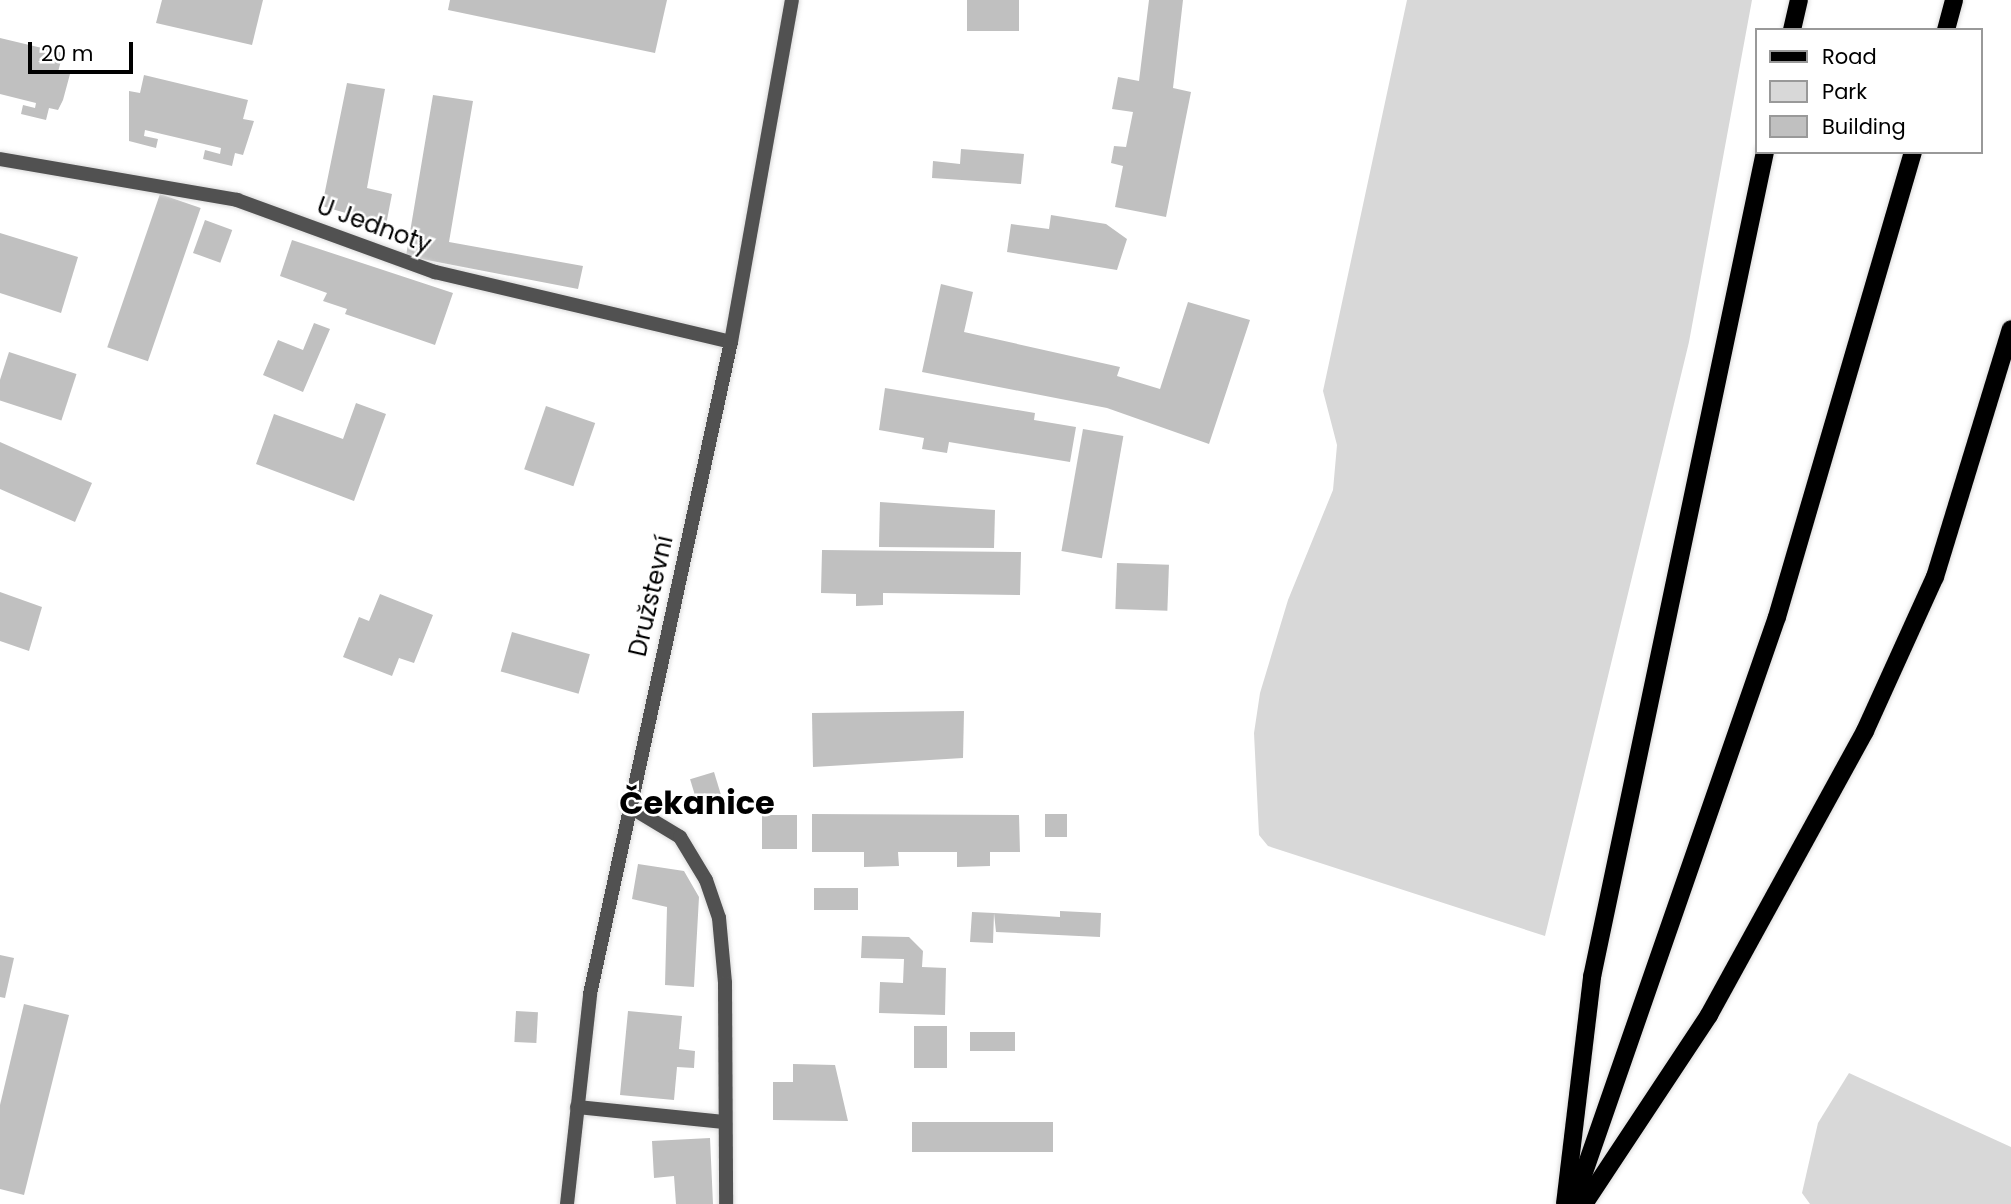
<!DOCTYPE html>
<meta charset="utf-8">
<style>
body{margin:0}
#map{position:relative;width:2011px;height:1204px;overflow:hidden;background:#fff;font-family:Poppins,sans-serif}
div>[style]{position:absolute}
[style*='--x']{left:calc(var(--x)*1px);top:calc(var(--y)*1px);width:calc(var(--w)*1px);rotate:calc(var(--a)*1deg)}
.green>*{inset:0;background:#d8d8d8}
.building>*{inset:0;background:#c0c0c0;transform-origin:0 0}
.roads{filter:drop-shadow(0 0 2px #dbdbdb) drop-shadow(0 0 2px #dbdbdb)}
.service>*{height:14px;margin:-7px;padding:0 7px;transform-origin:7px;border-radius:7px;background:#515151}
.minor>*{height:14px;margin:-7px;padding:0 7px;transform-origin:7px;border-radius:7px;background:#515151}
.primary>*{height:18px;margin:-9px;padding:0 9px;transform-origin:9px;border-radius:9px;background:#000}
span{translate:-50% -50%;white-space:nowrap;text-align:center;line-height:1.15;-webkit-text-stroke:5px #fff;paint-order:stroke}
.street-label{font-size:24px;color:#000}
.district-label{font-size:32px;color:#000;font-weight:700}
.legend{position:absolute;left:1755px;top:28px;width:228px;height:126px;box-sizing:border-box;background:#fff;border:2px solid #999;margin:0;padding:9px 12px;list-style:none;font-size:21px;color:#000}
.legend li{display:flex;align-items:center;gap:14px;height:35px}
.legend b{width:35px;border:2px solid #999}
.scale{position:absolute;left:28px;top:42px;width:105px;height:32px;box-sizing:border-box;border:4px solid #000;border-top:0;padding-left:9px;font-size:21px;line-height:24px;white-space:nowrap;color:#000;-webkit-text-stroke:5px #fff;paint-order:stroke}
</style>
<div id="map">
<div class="green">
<i style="clip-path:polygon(1407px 0,1752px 0,1689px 342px,1545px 936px,1268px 846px,1259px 835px,1254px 733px,1260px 693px,1288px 600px,1333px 490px,1337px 445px,1323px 391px)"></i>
<i style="clip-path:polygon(1849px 1073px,2011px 1147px,2011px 1204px,1810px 1204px,1802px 1193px,1818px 1123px)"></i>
</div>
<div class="building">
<i style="clip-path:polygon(162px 0,263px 0,252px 45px,156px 23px)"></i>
<i style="clip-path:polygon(450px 0,667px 0,655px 53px,448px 10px)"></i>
<i style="left:967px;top:0;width:52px;height:31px"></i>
<i style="clip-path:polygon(1149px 0,1183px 0,1173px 88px,1191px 92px,1166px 217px,1115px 207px,1123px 166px,1111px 163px,1114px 146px,1126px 147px,1133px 112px,1112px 109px,1118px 77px,1139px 81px)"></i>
<i style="clip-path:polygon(0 38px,63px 53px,58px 72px,70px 74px,63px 100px,58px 110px,49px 108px,46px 120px,21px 114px,23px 105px,35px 108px,36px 103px,0 94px)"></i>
<i style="clip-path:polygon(144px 75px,248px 100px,243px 119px,254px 121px,243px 155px,235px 153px,232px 166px,203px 159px,205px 150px,220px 154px,221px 148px,145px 130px,144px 136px,158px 139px,156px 148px,129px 141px,129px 91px,140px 93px)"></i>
<i style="clip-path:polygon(347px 83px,385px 89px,367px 188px,392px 194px,386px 225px,322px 206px)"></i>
<i style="clip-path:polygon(433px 95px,473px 101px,449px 242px,583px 266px,578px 289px,406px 256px)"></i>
<i style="clip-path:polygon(961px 149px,1024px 154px,1021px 184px,932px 178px,933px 161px,960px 164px)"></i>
<i style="left:160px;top:194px;width:43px;height:162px;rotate:19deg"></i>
<i style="clip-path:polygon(1051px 215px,1106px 224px,1127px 239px,1117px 270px,1007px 252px,1011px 224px,1049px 229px)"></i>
<i style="left:205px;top:220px;width:29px;height:35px;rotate:20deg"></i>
<i style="clip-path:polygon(0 233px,78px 257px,61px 313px,0 293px)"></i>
<i style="clip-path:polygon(292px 240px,453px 293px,435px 345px,345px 314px,347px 309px,323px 301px,327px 293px,280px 276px)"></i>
<i style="clip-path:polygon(941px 284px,973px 292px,964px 332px,1120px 367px,1117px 376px,1160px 389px,1188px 302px,1250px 320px,1209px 444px,1107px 408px,922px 372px)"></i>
<i style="clip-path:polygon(314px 323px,330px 329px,303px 392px,263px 375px,278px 340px,303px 350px)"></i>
<i style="left:9px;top:352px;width:71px;height:49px;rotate:18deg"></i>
<i style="clip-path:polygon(885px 388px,1035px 413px,1034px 420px,1076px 427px,1070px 462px,949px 442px,947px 453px,922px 449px,924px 438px,879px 430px)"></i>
<i style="clip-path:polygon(356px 403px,386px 414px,354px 501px,256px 464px,274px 414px,343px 439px)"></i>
<i style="left:546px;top:406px;width:52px;height:67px;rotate:19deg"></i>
<i style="left:1083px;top:429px;width:41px;height:124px;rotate:10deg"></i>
<i style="clip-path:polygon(0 442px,92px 483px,75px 522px,0 489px)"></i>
<i style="clip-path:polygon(880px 502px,995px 510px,994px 548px,879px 547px)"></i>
<i style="clip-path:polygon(822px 550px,1021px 552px,1020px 595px,883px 593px,883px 605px,856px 606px,856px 594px,821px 593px)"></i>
<i style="left:1117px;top:563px;width:52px;height:46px;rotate:2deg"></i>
<i style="clip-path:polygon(0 592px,42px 607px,29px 651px,0 641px)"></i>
<i style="clip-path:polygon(380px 594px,433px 615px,414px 663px,399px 658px,392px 676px,343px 657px,359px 617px,369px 621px)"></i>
<i style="left:512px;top:632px;width:81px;height:41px;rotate:16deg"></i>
<i style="clip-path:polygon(964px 711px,963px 758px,813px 767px,812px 713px)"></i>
<i style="left:714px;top:772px;width:24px;height:25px;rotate:73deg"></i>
<i style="clip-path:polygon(812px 814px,1019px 815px,1020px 852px,990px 852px,990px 866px,957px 867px,957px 852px,898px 852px,899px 866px,864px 867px,864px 852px,812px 852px)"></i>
<i style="left:1067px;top:814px;width:23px;height:22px;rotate:90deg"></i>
<i style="left:762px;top:815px;width:35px;height:34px"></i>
<i style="clip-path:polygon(638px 864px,684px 871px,699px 897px,694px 987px,665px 985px,667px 907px,632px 899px)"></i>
<i style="left:814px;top:888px;width:44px;height:22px"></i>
<i style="clip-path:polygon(1060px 911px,1101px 913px,1100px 937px,996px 932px,994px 913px,993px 943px,970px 942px,972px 912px,994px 913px,1060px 917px)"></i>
<i style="clip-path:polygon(862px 936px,909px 937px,923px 951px,922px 967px,946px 968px,945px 1015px,879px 1013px,880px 982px,903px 983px,904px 959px,861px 958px)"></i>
<i style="clip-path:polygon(0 955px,14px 958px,5px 998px,0 997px)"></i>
<i style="clip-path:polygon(24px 1004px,69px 1015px,24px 1195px,0 1189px,0 1105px)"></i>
<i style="left:516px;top:1011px;width:22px;height:31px;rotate:3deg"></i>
<i style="clip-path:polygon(628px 1011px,682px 1016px,679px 1049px,695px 1051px,694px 1068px,677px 1067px,674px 1100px,620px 1095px)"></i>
<i style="left:914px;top:1026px;width:33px;height:42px"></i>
<i style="left:970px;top:1032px;width:45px;height:19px"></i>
<i style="clip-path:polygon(793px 1064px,835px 1065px,848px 1121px,773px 1120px,773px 1082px,793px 1082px)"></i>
<i style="left:912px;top:1122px;width:141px;height:30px"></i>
<i style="clip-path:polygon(710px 1138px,713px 1204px,676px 1204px,674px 1176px,654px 1178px,652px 1141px)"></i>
</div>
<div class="roads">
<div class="service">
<i style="--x:577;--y:1107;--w:148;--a:5.8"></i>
</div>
<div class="minor">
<i style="--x:0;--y:159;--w:241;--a:9.8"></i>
<i style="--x:237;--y:200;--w:211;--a:20"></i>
<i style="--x:435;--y:272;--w:304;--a:13.3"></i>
<i style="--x:627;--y:805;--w:62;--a:31.1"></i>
<i style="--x:680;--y:837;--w:50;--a:58.8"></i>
<i style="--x:706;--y:880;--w:40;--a:71.1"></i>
<i style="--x:719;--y:918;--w:65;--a:84.7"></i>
<i style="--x:725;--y:983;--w:221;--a:89.7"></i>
<i style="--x:567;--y:1204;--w:211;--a:-83.7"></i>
<i style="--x:590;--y:994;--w:667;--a:-77.8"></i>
<i style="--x:731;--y:342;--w:347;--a:-79.9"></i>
</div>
<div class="primary">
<i style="--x:1792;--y:30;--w:31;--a:-77"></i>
<i style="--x:1946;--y:30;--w:31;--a:-75"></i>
<i style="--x:1565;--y:1204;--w:229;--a:-83.2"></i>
<i style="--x:1592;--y:977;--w:843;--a:-78.16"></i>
<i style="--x:1573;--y:1204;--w:621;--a:-70.84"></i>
<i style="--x:1777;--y:617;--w:484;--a:-73.7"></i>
<i style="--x:1584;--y:1204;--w:227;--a:-56.5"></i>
<i style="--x:1709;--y:1015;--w:324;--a:-61.2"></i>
<i style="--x:1865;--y:731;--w:169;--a:-65.6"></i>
<i style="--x:1935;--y:577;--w:259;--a:-73"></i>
</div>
</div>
<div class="street-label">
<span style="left:374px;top:225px;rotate:20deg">U Jednoty</span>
<span style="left:651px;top:596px;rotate:-77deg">Družstevní</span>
</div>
<div class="district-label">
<span style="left:697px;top:803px">Čekanice</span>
</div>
<ul class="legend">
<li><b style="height:9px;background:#000"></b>Road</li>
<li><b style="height:19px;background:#d8d8d8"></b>Park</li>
<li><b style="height:19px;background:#c0c0c0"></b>Building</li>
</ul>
<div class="scale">20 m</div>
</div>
